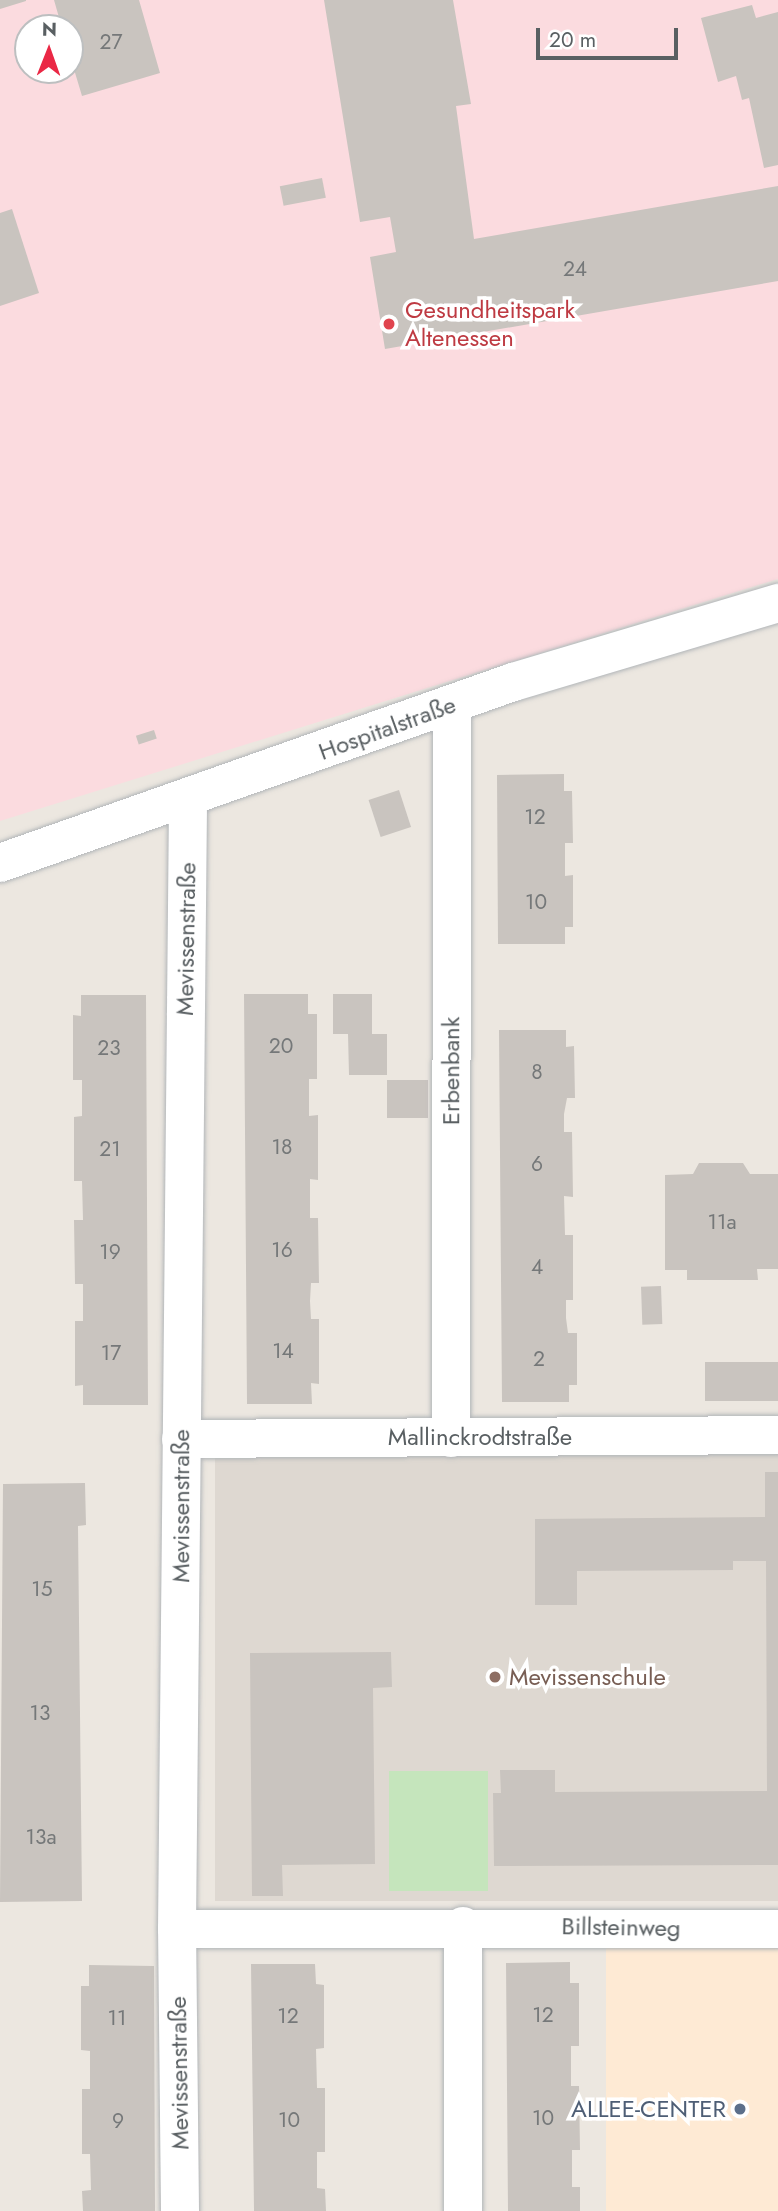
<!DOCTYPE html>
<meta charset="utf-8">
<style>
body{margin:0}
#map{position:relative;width:778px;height:2211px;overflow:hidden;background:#ece7e0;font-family:Jost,sans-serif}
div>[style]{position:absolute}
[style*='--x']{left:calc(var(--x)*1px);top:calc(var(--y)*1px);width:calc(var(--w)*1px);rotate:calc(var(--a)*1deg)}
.commercial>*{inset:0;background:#feead4;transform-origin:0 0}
.education>*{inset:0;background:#ded8d1;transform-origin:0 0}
.medical>*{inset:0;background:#fbdbdf}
.green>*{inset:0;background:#c5e5bc;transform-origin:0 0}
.building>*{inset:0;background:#c9c4bf;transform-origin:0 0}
.roads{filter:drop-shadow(0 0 2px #b1b5b8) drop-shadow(0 0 2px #b1b5b8)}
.minor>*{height:38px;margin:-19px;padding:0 19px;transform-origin:19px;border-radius:19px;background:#fff}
.dots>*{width:19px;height:19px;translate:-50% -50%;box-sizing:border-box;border:4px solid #fff;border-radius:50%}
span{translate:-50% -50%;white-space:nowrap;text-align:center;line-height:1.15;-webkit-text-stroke:7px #fff;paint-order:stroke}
.number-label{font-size:21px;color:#757879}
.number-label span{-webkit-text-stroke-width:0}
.health-label{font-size:24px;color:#be3a42}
.left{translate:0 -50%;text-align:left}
.street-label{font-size:24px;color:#595f62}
.education-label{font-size:24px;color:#785e54}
.service-label{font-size:24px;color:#4e5e75}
.right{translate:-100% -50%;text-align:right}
.north{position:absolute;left:14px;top:14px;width:70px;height:70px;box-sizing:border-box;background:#fff;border:2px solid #bdbfc0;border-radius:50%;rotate:1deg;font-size:19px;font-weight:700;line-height:28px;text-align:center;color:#595f62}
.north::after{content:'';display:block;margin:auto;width:24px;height:32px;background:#ea2845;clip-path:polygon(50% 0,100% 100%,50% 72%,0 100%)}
.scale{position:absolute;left:536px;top:28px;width:142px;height:32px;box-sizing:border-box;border:4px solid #595f62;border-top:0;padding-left:9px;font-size:21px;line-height:24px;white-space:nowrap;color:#595f62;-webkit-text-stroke:5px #fff;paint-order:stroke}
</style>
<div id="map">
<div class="commercial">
<i style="left:778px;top:1934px;width:277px;height:172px;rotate:90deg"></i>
</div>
<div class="education">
<i style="left:778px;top:1448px;width:453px;height:563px;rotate:90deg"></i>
</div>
<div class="medical">
<i style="clip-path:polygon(evenodd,0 0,778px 0,778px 579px,0 821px,0 0,28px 28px,70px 28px,70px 70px,28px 70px,28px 28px)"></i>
</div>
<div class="green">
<i style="left:389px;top:1771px;width:99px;height:120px"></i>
</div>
<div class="building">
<i style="clip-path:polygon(0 0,26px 0,26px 1px,0 9px)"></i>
<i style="clip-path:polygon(54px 0,139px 0,160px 73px,82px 96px,70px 56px,70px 28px,62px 28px)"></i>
<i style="clip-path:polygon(324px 0,453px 0,471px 104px,456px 106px,474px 239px,778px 186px,778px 281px,385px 349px,370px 257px,396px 252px,390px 217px,360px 222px)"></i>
<i style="clip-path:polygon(752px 5px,756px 18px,778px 12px,778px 165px,764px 168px,749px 98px,742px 100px,736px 76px,718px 82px,701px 18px)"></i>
<i style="left:322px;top:178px;width:20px;height:43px;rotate:79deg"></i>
<i style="clip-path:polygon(12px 209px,39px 293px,0 306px,0 213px)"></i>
<i style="left:154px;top:730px;width:9px;height:19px;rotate:72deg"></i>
<i style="clip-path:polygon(564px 774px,564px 791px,572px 791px,573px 843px,565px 843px,565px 876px,573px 875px,573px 927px,565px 927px,565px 944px,498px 944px,497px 775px)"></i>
<i style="left:399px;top:790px;width:39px;height:32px;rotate:72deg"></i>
<i style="clip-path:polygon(244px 994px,308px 994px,308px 1014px,317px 1014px,317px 1079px,309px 1079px,309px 1116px,318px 1115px,318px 1180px,310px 1179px,310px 1218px,318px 1218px,319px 1283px,311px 1283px,310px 1301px,311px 1319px,319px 1319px,319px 1384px,311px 1383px,312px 1404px,247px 1404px)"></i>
<i style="clip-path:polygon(333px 994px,372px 994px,372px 1034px,387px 1034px,387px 1075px,349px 1075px,348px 1034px,333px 1034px)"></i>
<i style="clip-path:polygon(81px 995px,146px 995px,148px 1405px,83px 1405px,83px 1385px,75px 1386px,75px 1321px,83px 1321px,83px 1284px,75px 1284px,74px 1220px,83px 1220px,82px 1181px,74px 1181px,74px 1117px,82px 1116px,82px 1080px,73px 1080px,73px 1015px,81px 1016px)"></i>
<i style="clip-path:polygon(499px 1030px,566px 1030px,566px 1047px,574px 1046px,575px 1098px,567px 1098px,564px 1114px,564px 1132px,572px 1132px,573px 1197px,564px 1196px,565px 1235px,573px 1235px,573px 1300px,566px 1300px,566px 1318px,568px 1333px,577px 1333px,577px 1385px,569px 1385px,569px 1402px,502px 1402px)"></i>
<i style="left:428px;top:1080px;width:38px;height:41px;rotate:90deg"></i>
<i style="clip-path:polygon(699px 1163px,743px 1163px,750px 1174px,778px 1174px,778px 1269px,757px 1269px,758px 1280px,687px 1280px,687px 1270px,665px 1270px,665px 1175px,693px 1174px)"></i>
<i style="left:661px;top:1286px;width:38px;height:20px;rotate:88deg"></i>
<i style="left:705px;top:1362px;width:73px;height:39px"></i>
<i style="clip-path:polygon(765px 1472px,778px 1472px,778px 1865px,494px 1866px,493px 1793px,501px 1793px,500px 1770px,555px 1770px,555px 1792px,767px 1791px,766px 1561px,733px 1561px,733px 1570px,577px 1571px,577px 1605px,535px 1605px,535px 1519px,765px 1517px)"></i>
<i style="clip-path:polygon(85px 1483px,86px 1525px,78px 1526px,82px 1901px,0 1902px,3px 1484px)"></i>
<i style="clip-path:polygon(391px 1652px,392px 1687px,373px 1688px,375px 1864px,282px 1865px,283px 1896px,252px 1896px,250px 1653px)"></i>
<i style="clip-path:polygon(570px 1962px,570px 1983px,579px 1983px,579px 2046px,571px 2046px,571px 2086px,579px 2086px,580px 2150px,572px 2150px,572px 2187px,580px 2187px,580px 2211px,508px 2211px,506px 1963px)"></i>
<i style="clip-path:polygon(251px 1964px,315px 1964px,316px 1984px,324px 1985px,324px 2048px,316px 2049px,317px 2088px,325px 2088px,325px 2152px,317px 2152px,317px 2188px,325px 2189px,326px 2211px,254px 2211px)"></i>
<i style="clip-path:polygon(89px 1965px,154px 1966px,155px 2211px,83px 2211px,82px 2191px,91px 2190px,90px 2154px,82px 2154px,82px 2089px,90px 2089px,90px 2051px,81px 2050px,81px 1986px,89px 1986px)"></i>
</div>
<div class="roads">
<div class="minor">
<i style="--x:0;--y:863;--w:544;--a:-19.43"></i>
<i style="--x:513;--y:682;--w:277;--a:-16.6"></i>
<i style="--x:451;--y:1438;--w:733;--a:-89.92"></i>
<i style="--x:181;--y:1439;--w:597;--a:-0.38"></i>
<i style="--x:463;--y:1926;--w:285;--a:90"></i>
<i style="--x:177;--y:1929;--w:601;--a:0"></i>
<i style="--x:180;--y:2211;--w:282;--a:-90.6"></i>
<i style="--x:177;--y:1929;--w:1128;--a:-89.44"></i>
</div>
</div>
<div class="dots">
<i style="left:389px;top:324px;background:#e0444e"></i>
<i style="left:495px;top:1677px;background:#8d6e63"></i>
<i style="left:740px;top:2109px;background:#5c6f8a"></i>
</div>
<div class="number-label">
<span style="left:111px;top:42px">27</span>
<span style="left:575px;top:269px">24</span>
<span style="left:535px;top:817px">12</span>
<span style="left:536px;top:902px">10</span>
<span style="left:281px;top:1046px">20</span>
<span style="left:109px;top:1048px">23</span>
<span style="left:537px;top:1072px">8</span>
<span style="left:282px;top:1147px">18</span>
<span style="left:110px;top:1149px">21</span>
<span style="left:537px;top:1164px">6</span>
<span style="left:722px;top:1222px">11a</span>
<span style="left:282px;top:1250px">16</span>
<span style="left:110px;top:1252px">19</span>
<span style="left:537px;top:1267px">4</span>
<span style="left:283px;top:1351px">14</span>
<span style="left:111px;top:1353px">17</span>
<span style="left:539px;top:1359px">2</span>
<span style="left:42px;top:1589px">15</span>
<span style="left:40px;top:1713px">13</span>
<span style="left:41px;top:1837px">13a</span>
<span style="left:543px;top:2015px">12</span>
<span style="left:288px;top:2016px">12</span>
<span style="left:117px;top:2018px">11</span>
<span style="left:543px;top:2118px">10</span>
<span style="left:289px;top:2120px">10</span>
<span style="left:118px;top:2121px">9</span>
</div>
<div class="health-label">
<span class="left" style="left:405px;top:324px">Gesundheitspark<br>Altenessen</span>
</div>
<div class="street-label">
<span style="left:387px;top:728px;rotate:-20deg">Hospitalstraße</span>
<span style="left:186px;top:939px;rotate:-89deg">Mevissenstraße</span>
<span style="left:451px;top:1071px;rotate:-90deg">Erbenbank</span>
<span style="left:480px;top:1437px">Mallinckrodtstraße</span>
<span style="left:181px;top:1506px;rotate:-90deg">Mevissenstraße</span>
<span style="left:621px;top:1927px;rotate:1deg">Billsteinweg</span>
<span style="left:179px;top:2073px;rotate:-91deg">Mevissenstraße</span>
</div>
<div class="education-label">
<span class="left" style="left:509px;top:1677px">Mevissenschule</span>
</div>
<div class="service-label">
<span class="right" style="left:726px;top:2109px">ALLEE-CENTER</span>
</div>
<div class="north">N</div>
<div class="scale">20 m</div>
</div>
